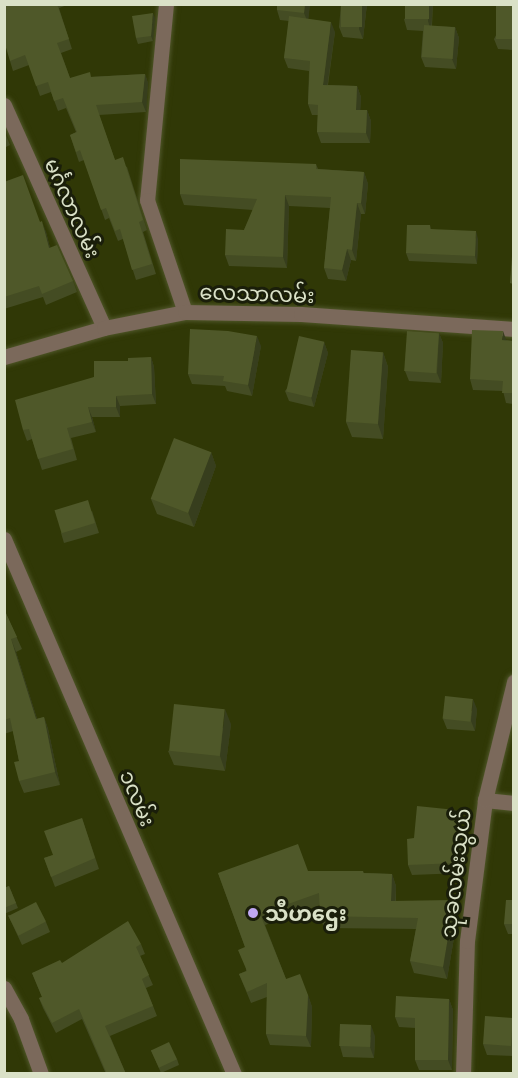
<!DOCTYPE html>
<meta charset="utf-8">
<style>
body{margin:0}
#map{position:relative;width:518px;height:1078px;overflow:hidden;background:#303806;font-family:"IBM Plex Sans","Noto Sans Myanmar",sans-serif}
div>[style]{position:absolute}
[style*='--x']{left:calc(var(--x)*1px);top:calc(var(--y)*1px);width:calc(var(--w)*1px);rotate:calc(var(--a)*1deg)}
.roads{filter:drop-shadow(0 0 2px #4f5629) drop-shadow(0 0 2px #4f5629)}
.minor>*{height:15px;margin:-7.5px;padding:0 7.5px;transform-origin:7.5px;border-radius:7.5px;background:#7b695b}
.tertiary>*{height:15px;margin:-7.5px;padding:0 7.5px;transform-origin:7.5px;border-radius:7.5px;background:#7b695b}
.wall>*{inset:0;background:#444c23}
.shaded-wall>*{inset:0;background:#373e1d}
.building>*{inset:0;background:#4f5829;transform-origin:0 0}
.dots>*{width:16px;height:16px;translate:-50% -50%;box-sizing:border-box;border:3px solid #1a1e0a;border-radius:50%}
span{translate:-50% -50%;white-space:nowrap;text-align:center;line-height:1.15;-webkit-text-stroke:6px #1a1e0a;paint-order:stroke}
.street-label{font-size:21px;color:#dae1c7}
.poi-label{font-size:21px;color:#dae1c7;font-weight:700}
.left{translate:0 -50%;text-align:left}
.frame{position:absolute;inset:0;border:6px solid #dae1c7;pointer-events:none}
</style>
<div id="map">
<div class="roads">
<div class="minor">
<i style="--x:166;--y:4;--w:197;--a:95.5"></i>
<i style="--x:147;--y:200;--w:118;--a:71.3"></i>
<i style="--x:4;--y:105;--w:244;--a:65.8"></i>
<i style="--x:485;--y:800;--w:29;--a:6"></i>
<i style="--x:4;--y:988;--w:35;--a:61"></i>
<i style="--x:21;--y:1019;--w:59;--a:70"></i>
<i style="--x:463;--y:1074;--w:133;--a:-88.3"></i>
<i style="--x:467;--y:941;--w:142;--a:-82.7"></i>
<i style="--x:485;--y:800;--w:122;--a:-76.2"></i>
</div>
<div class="tertiary">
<i style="--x:4;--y:357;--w:104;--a:-16.2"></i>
<i style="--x:104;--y:328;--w:83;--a:-11.2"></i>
<i style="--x:185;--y:312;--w:116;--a:1"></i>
<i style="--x:301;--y:314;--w:214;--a:4"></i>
<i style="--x:4;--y:539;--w:582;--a:66.74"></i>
</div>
</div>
<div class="wall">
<i style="clip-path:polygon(4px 4px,70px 4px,59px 8px,72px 49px,61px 53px,70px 78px,145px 74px,148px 83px,146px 112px,99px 115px,115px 160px,127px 167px,147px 230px,143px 232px,156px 274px,136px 280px,123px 239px,118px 241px,109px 218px,105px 220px,84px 160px,79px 162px,70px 135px,76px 132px,66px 108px,58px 111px,51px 92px,40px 96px,29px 65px,13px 71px,10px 61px)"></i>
<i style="clip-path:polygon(310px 4px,308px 19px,335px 32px,328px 85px,357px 86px,361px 97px,360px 110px,367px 110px,371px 121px,370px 143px,321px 143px,317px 132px,318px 115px,312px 115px,308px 104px,309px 71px,288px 68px,284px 58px,289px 21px,280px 20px,277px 10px)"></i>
<i style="clip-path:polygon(341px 4px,367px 4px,363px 39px,343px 37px,339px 27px)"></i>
<i style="clip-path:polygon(433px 4px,432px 26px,455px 27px,459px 38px,456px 69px,425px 67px,421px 57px,423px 31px,407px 30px,404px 19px)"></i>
<i style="clip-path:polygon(513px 4px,513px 50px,498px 49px,494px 39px)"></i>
<i style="clip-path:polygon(155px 18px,153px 41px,138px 44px,136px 38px)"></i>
<i style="clip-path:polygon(4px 130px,10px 145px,4px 148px)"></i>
<i style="clip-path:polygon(316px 164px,318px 169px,364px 172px,368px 184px,365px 214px,361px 214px,356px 261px,351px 260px,346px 281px,328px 279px,324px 268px,330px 208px,289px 206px,287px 268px,229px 266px,225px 255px,244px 230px,253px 210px,184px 205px,180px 194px)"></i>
<i style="clip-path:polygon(4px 182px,40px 222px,46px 232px,50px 248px,73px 281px,77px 292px,46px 305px,43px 297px,4px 309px)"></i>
<i style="clip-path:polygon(430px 225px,431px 229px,478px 239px,477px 264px,409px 261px,406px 253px)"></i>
<i style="clip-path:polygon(439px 333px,443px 343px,441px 383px,409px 381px,405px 371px)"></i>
<i style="clip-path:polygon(506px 340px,513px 341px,513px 404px,506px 403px,503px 391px,473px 390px,470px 379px)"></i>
<i style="clip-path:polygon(324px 342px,328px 353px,314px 407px,289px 401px,285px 391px)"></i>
<i style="clip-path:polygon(261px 346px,252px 396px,227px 391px,225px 386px,192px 384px,188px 374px)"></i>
<i style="clip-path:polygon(383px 352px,388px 367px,383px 439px,352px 437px,346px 422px)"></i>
<i style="clip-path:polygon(151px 357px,154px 367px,156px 404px,120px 406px,120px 417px,92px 417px,96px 432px,71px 438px,77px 460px,42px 470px,32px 439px,27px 441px,23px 430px,94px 377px,128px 361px)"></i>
<i style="clip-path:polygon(211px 452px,216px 466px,194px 527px,157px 514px,151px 499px)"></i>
<i style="clip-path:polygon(92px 511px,99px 533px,64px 543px,61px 533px)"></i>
<i style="clip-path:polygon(4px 609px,22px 649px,16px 652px,37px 719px,44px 717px,48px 729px,60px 785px,24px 793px,19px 781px,19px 761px,13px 731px,4px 734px)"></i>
<i style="clip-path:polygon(477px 709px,475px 731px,447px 729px,443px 719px)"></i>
<i style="clip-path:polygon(231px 724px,225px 771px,174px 765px,168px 751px)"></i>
<i style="clip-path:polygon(456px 810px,460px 820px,462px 873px,412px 875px,408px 865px,414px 838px)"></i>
<i style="clip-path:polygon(82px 818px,99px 869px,55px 887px,44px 858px,53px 855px)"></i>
<i style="clip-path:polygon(308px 871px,363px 871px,364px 873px,392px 874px,396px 886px,396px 901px,455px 912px,455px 932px,447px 979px,414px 973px,410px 961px,416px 929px,324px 928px,320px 916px,320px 905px,265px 925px,286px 979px,308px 995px,312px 1007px,311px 1047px,270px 1045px,266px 1034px,267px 997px,251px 1003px,239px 974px,246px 971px,245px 947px,218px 873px)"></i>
<i style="clip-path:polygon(9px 886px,18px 908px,4px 914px,4px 888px)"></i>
<i style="clip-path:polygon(513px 900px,513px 934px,508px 934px,504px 924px)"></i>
<i style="clip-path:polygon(8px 915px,46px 922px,50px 932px,22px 945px)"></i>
<i style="clip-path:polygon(141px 944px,145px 954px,140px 956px,153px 985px,146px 988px,157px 1016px,110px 1036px,126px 1074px,106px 1074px,82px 1019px,56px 1033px,43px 1008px,39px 998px,42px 997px,32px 973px,62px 963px)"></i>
<i style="clip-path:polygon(449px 999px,453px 1010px,452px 1070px,419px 1070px,415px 1060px,415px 1028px,399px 1027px,395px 1017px)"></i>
<i style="clip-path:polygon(513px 1018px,513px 1056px,487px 1055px,483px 1044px)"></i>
<i style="clip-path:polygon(375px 1036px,374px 1058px,343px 1057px,340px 1046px)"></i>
<i style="clip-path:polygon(151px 1050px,177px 1059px,179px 1065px,161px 1073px)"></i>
</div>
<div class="shaded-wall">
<i style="clip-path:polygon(305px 4px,310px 4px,308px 23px,304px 13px)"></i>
<i style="clip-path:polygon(362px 4px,367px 4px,363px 39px,359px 29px)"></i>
<i style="clip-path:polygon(429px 4px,433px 4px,431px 31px,428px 21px)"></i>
<i style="clip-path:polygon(153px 13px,155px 18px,153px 41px,151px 36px)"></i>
<i style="clip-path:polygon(331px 22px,335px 32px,326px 95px,323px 85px)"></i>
<i style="clip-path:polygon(455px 27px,459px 38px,456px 69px,452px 59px)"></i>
<i style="clip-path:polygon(145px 74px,148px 83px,146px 112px,142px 102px)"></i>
<i style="clip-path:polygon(357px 86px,361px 97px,360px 120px,356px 110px)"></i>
<i style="clip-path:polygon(367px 110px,371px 121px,370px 143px,366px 133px)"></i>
<i style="clip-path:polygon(364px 172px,368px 184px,365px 214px,361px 203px)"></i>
<i style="clip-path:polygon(285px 195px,289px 206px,287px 268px,283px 257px)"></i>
<i style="clip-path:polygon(357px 203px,361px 214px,356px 261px,352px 250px)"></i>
<i style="clip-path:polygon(42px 221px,46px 232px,53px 259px,49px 248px)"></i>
<i style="clip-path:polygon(476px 231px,478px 239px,477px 264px,475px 256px)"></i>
<i style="clip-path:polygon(347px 249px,351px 260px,346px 281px,342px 270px)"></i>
<i style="clip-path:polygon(503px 331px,507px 342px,502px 340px)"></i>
<i style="clip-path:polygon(439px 333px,443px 343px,441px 383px,437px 373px)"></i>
<i style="clip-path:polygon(257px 336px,261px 346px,252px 396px,248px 385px)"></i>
<i style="clip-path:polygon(324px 342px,328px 353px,314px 407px,311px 397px)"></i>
<i style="clip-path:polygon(383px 352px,388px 367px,383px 439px,378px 424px)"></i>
<i style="clip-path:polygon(151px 357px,154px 367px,156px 404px,152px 394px)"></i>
<i style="clip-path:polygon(116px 396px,120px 406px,120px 417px,116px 407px)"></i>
<i style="clip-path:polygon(88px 407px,92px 417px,96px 432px,92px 422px)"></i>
<i style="clip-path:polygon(211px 452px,216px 466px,194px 527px,188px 512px)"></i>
<i style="clip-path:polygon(11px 639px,16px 652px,41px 731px,36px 719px)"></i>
<i style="clip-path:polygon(473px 699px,477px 709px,475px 731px,471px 721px)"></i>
<i style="clip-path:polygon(225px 709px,231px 724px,225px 771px,220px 756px)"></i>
<i style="clip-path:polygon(44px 717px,48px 729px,60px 785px,55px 772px)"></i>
<i style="clip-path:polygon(456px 810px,460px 820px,462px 873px,458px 863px)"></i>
<i style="clip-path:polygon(392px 874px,396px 886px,395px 912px,391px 901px)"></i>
<i style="clip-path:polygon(451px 900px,455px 912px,455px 932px,447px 979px,443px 967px)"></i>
<i style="clip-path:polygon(308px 995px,312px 1007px,311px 1047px,306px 1036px)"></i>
<i style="clip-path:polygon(449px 999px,453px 1010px,452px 1070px,448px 1060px)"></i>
<i style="clip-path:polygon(371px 1025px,375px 1036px,374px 1058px,370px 1047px)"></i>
</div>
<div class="building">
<i style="clip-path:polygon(4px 4px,57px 4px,69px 39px,57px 43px,70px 78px,90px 72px,91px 77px,145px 74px,142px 102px,96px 105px,115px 160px,123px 157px,143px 220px,139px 222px,152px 264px,132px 270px,120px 229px,115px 231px,106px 208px,101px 210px,80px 150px,76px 152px,70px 135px,77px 132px,63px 98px,54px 101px,48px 82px,36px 86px,25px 55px,10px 61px,4px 41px)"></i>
<i style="clip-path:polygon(277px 4px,305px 4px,304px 13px,277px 10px)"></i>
<i style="left:341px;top:4px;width:21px;height:23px"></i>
<i style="left:405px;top:4px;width:24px;height:15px"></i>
<i style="left:496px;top:4px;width:17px;height:35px"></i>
<i style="clip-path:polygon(153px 13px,151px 36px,136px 38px,132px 16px)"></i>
<i style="clip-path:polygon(289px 16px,331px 22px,323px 85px,357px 86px,356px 110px,367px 110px,366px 133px,317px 132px,318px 105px,308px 104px,310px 61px,284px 58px)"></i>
<i style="left:424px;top:25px;width:31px;height:32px;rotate:4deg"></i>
<i style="clip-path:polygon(180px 159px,316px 164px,316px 169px,364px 172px,361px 203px,357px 203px,352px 250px,347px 249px,342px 270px,324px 268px,331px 197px,285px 195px,283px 257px,225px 255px,226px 229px,244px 230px,257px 199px,180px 194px)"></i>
<i style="clip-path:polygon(23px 175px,40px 222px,42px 221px,49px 248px,57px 245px,73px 281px,42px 294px,39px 286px,4px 297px,4px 182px)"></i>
<i style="clip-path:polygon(407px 225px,430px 225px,430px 229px,476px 231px,475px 256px,406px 253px)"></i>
<i style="clip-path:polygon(513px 243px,513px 284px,510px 283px)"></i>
<i style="clip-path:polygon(190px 329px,228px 331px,257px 336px,248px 385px,223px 381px,224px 376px,188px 374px)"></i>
<i style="clip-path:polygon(472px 330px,503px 331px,502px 340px,513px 341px,513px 393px,502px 393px,503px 381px,470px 379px)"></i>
<i style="left:407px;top:331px;width:32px;height:40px;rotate:4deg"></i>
<i style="left:299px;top:336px;width:26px;height:57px;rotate:13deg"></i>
<i style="left:351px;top:350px;width:32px;height:72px;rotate:4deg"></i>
<i style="clip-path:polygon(151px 357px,152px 394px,116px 396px,116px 407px,88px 407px,92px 422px,67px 428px,73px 449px,38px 459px,29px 429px,23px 430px,15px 400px,94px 377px,94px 361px,128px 361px,128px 358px)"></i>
<i style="left:174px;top:438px;width:40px;height:65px;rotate:21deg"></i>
<i style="left:88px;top:500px;width:24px;height:35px;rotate:73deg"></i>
<i style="clip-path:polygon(4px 609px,17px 637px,11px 639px,36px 719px,44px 717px,55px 772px,19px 781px,14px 762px,19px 761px,10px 718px,4px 720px)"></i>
<i style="left:445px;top:696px;width:28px;height:23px;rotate:6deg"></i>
<i style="left:174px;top:704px;width:51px;height:47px;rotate:6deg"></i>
<i style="clip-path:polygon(417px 806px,456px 810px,458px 863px,408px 865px,407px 839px,414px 838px)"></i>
<i style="clip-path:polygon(82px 818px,95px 858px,51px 877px,44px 858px,53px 855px,44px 831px)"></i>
<i style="clip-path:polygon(298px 844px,308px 871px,363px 871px,363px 873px,392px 874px,391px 901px,451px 900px,451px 920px,443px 967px,410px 961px,418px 918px,320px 916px,319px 893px,260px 914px,286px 979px,300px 974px,308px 995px,306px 1036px,266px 1034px,267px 983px,247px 992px,239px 974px,247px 971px,238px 950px,245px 947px,218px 873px)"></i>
<i style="clip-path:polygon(9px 886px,16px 903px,4px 908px,4px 888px)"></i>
<i style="clip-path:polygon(506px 900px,513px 900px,513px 924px,504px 924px)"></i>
<i style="left:36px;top:902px;width:22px;height:31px;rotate:63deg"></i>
<i style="clip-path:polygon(128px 921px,141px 944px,136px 947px,149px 975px,142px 979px,153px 1006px,105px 1026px,126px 1074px,107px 1074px,79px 1009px,52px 1023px,39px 998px,42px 997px,32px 973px,60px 960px,62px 963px)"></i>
<i style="clip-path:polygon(396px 996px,449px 999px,448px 1060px,415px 1060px,415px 1018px,395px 1017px)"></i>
<i style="left:485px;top:1016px;width:28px;height:28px;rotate:4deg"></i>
<i style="left:340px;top:1024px;width:31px;height:22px;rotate:2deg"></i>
<i style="left:169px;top:1042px;width:19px;height:20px;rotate:65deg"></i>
</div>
<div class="dots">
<i style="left:253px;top:913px;background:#c0a8f3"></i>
</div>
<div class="street-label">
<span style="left:73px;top:208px;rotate:66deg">မင်္ဂလာလမ်း</span>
<span style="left:257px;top:293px;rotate:2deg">လေသာလမ်း</span>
<span style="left:138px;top:798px;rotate:67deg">၁လမ်း</span>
<span style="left:455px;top:873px;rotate:-83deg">သုခလမ်းသွယ်</span>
</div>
<div class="poi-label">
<span class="left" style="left:265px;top:913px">သီဟဌေး</span>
</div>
<div class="frame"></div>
</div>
